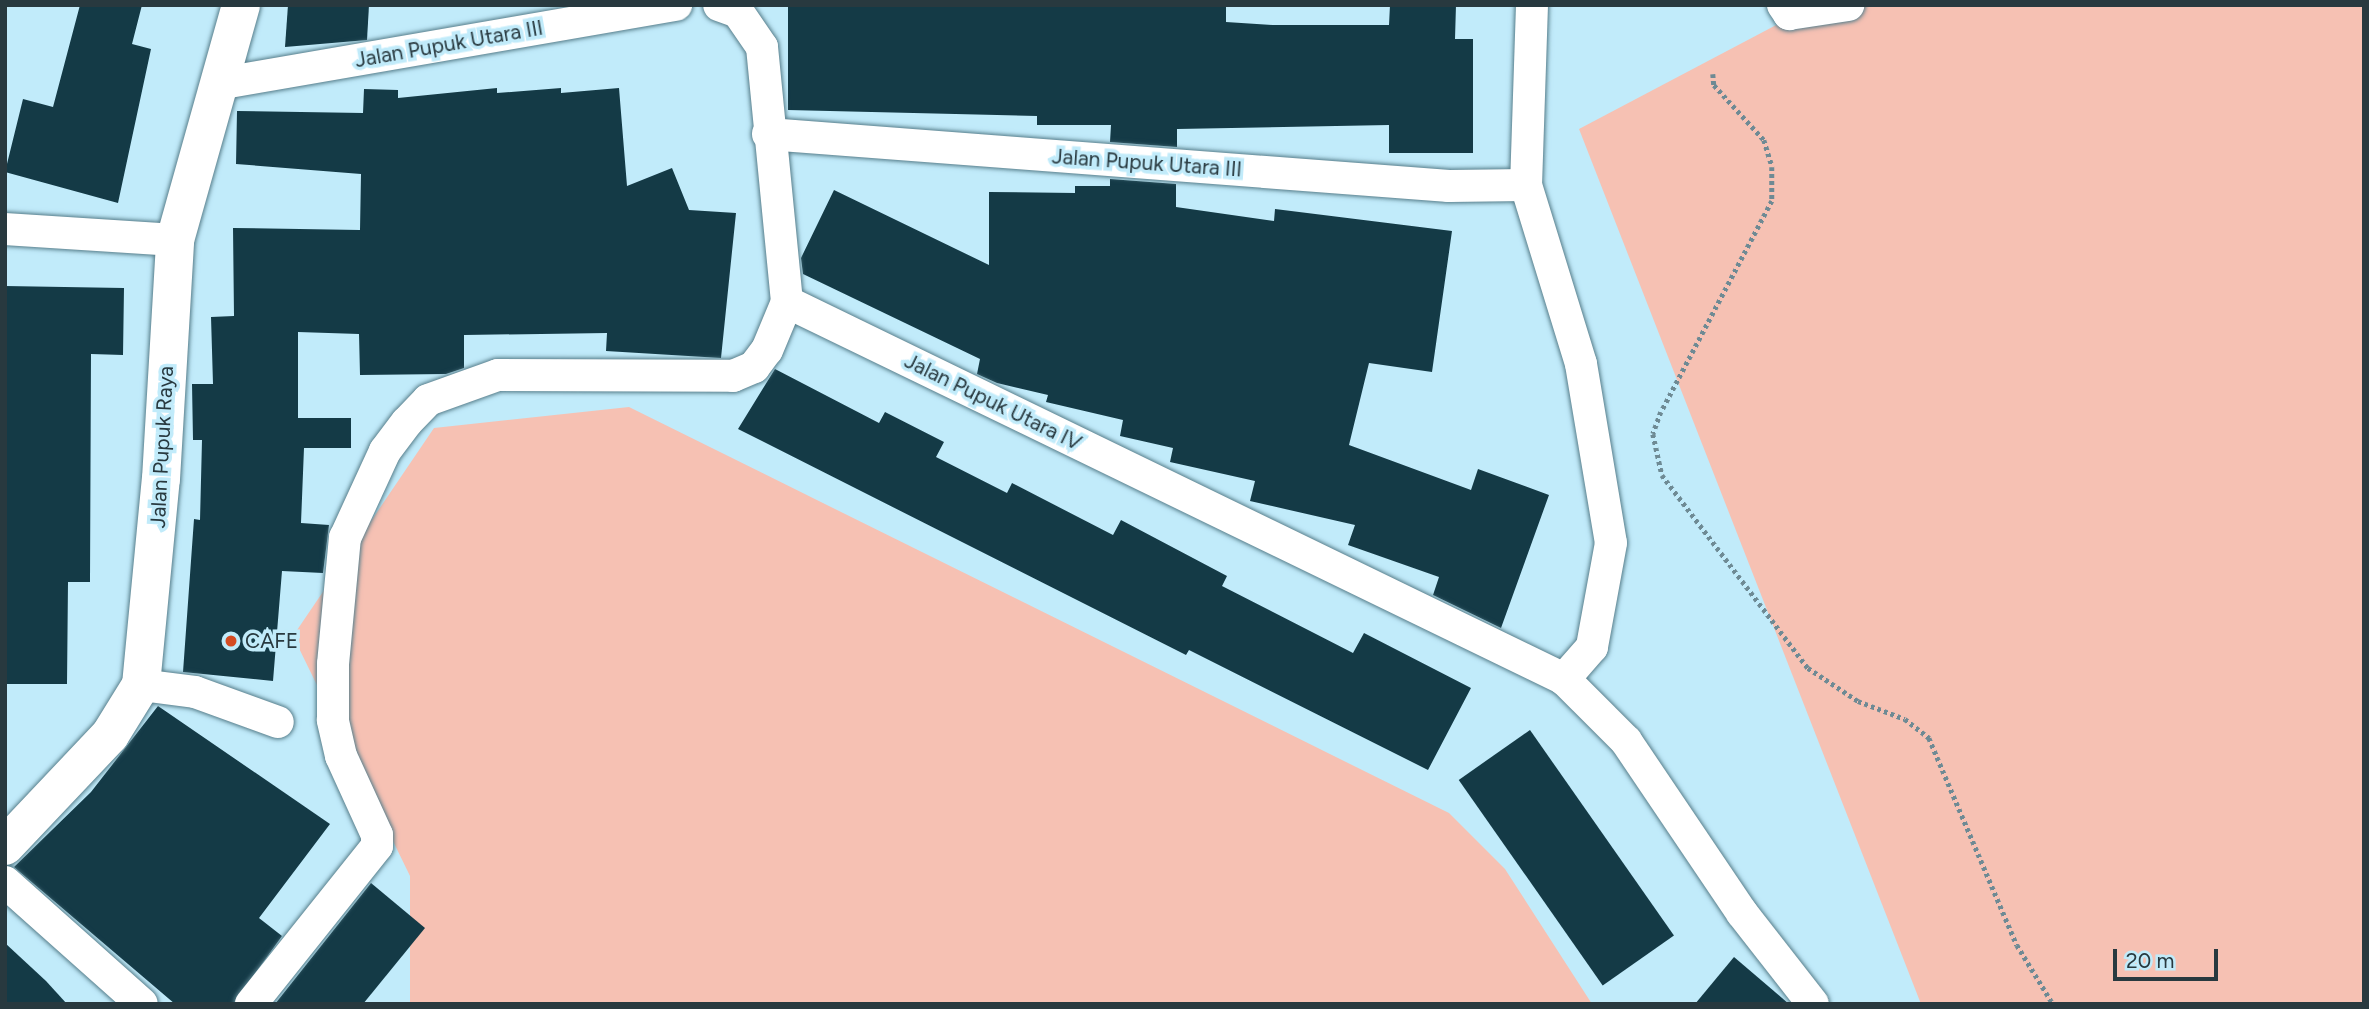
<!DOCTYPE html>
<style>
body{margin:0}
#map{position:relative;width:2369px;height:1009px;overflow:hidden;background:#c1ebfa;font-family:Figtree,sans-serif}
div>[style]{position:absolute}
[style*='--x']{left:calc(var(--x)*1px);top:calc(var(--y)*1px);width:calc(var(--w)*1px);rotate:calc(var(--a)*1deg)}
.green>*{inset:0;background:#f6c1b3}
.building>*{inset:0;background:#143a46;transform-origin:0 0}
.path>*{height:4.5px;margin-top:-2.25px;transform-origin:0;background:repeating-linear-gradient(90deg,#6e8a94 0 3.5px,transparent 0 7px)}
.roads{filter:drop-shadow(0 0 2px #577e8b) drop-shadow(0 0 2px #577e8b)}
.minor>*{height:32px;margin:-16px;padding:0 16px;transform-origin:16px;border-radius:16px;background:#fff}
.tertiary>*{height:38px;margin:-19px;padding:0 19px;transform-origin:19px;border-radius:19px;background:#fff}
.dots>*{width:19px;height:19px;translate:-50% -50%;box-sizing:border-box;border:4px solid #c1ebfa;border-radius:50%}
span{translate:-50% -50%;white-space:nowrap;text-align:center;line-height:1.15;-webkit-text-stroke:7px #c1ebfa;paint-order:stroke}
.street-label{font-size:21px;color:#28393f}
.poi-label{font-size:21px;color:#28393f}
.left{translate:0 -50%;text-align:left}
.frame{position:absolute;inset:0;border:7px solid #28393f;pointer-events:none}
.scale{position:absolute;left:2113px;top:949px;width:105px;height:32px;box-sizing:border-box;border:4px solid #28393f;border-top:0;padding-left:9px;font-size:21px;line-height:24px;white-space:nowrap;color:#28393f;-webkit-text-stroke:5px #c1ebfa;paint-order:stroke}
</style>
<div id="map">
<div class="green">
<i style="clip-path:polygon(1814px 5px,2364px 5px,2364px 1004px,1921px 1004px,1579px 129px)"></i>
<i style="clip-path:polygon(629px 407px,1449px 813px,1505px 869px,1592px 1004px,410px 1004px,410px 876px,293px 636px,434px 428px)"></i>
</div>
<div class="building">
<i style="clip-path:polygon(80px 5px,142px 5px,132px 44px,151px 49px,118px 203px,5px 172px,23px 99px,53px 107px)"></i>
<i style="clip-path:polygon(288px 5px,369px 5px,367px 40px,285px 47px)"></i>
<i style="clip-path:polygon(788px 5px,1226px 5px,1226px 22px,1272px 25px,1389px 25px,1390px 5px,1456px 5px,1455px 39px,1473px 39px,1473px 153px,1389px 153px,1389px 125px,1177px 129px,1177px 147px,1110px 142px,1111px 125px,1037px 125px,1037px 116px,788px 110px)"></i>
<i style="clip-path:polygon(497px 88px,497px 93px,561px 88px,561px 93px,619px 88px,627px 186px,672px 168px,689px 210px,736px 213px,721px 358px,606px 351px,607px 333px,464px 335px,464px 368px,446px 374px,360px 375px,359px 334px,298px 332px,298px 418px,351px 418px,351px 448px,304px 448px,301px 523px,329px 525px,323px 573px,282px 571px,273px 681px,183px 672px,194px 519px,200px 520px,202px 440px,193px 440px,192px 384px,213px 384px,211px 317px,234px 316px,233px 228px,360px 230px,361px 174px,236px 164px,237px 111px,363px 113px,364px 89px,398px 90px,398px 98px)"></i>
<i style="clip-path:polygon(1110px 179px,1176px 184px,1176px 207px,1274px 221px,1275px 209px,1452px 231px,1432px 372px,1369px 363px,1349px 445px,1471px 490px,1478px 469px,1549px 495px,1501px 628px,1433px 595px,1439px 577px,1348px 545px,1355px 525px,1250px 501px,1255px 481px,1170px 462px,1173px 448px,1120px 436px,1123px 420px,1046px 402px,1048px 395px,997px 383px,977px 374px,980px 359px,803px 274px,801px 258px,834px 190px,989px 265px,989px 192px,1075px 193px,1075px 186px,1110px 186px)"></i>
<i style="clip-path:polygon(5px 286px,124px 288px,123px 355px,91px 354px,90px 582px,68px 582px,67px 684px,5px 684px)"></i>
<i style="clip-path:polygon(775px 369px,879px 423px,885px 412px,944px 442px,936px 457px,1007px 493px,1012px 483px,1113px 535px,1121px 520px,1227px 576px,1222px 586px,1353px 653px,1364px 633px,1471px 688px,1428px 770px,1189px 650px,1186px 655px,738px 429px)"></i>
<i style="clip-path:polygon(158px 706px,330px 824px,259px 918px,282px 936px,233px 1004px,175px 1004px,14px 867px,91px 792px)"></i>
<i style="left:1530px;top:730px;width:251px;height:87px;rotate:55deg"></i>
<i style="clip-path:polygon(371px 883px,425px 928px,363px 1004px,275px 1004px)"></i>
<i style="clip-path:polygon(5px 943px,46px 981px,67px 1004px,5px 1004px)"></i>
<i style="clip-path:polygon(1734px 957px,1789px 1004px,1695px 1004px)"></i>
</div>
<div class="path">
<i style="--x:1713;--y:74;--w:11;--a:85"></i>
<i style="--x:1714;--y:85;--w:74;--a:47.7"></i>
<i style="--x:1764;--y:140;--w:28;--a:73"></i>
<i style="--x:1772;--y:167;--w:34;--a:90"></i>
<i style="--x:1772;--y:201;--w:238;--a:117.7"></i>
<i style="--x:1661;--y:412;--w:23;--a:110"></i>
<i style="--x:1653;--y:434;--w:42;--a:77.6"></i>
<i style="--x:1662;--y:475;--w:242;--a:52.9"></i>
<i style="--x:1808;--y:668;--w:60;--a:33.4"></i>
<i style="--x:1858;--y:701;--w:50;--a:21"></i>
<i style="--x:1905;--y:719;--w:31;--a:38"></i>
<i style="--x:1929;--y:738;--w:225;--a:67"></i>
<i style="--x:2017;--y:945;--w:69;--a:58.6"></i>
</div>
<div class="roads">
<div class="minor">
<i style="--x:1532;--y:5;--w:180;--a:91.9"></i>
<i style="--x:1526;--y:185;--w:187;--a:72.9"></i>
<i style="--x:1581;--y:364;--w:181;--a:80.5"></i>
<i style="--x:1611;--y:543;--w:106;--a:100.4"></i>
<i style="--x:1592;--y:647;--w:43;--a:131.2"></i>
<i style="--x:1783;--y:5;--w:11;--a:56"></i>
<i style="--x:1789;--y:14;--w:60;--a:-8.7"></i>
<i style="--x:223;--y:83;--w:460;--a:-9.8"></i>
<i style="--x:768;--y:134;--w:683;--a:4.37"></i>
<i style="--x:1449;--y:186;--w:77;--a:-0.7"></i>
<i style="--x:5;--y:229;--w:170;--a:3.7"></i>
<i style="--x:787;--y:302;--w:864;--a:25.88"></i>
<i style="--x:1564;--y:679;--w:88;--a:45"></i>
<i style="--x:1626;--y:741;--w:207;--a:56"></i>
<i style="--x:1742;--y:913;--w:115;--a:52"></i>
<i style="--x:141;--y:685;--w:54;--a:7.4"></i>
<i style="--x:195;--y:692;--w:88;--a:19.9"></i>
<i style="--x:5;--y:882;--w:183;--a:41.7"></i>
<i style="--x:251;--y:1004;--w:202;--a:-51.4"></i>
<i style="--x:377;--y:846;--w:11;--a:-90"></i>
<i style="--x:377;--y:835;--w:87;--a:-114.5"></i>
<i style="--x:341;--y:756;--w:37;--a:-103"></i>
<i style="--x:333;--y:720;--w:56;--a:-90"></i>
<i style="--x:333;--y:664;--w:127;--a:-84.6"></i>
<i style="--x:345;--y:538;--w:96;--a:-65.3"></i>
<i style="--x:385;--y:451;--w:36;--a:-53"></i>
<i style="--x:407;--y:422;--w:30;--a:-46"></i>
<i style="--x:428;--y:400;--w:74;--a:-19.7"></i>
<i style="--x:498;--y:375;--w:235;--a:0.2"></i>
<i style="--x:733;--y:376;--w:23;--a:-23"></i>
<i style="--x:754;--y:367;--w:21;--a:-53"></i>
<i style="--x:767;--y:350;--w:52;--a:-67.4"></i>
<i style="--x:787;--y:302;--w:256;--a:-95.6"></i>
<i style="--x:762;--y:47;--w:42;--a:-124.4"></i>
<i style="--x:738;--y:12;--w:20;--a:-160"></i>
</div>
<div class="tertiary">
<i style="--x:5;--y:846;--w:153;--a:-46.6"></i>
<i style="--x:110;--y:735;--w:59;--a:-58.2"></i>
<i style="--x:141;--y:685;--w:207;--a:-84.5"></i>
<i style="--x:161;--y:479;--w:239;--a:-86.6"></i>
<i style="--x:175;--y:240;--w:244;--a:-74.3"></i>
</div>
</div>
<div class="dots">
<i style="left:231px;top:641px;background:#d44b22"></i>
</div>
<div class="street-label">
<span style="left:449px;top:44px;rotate:-10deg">Jalan Pupuk Utara III</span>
<span style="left:1147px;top:163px;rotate:4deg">Jalan Pupuk Utara III</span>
<span style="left:993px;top:402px;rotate:26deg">Jalan Pupuk Utara IV</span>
<span style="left:162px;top:447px;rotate:-87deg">Jalan Pupuk Raya</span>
</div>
<div class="poi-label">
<span class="left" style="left:245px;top:641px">CAFE</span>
</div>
<div class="frame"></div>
<div class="scale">20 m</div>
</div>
